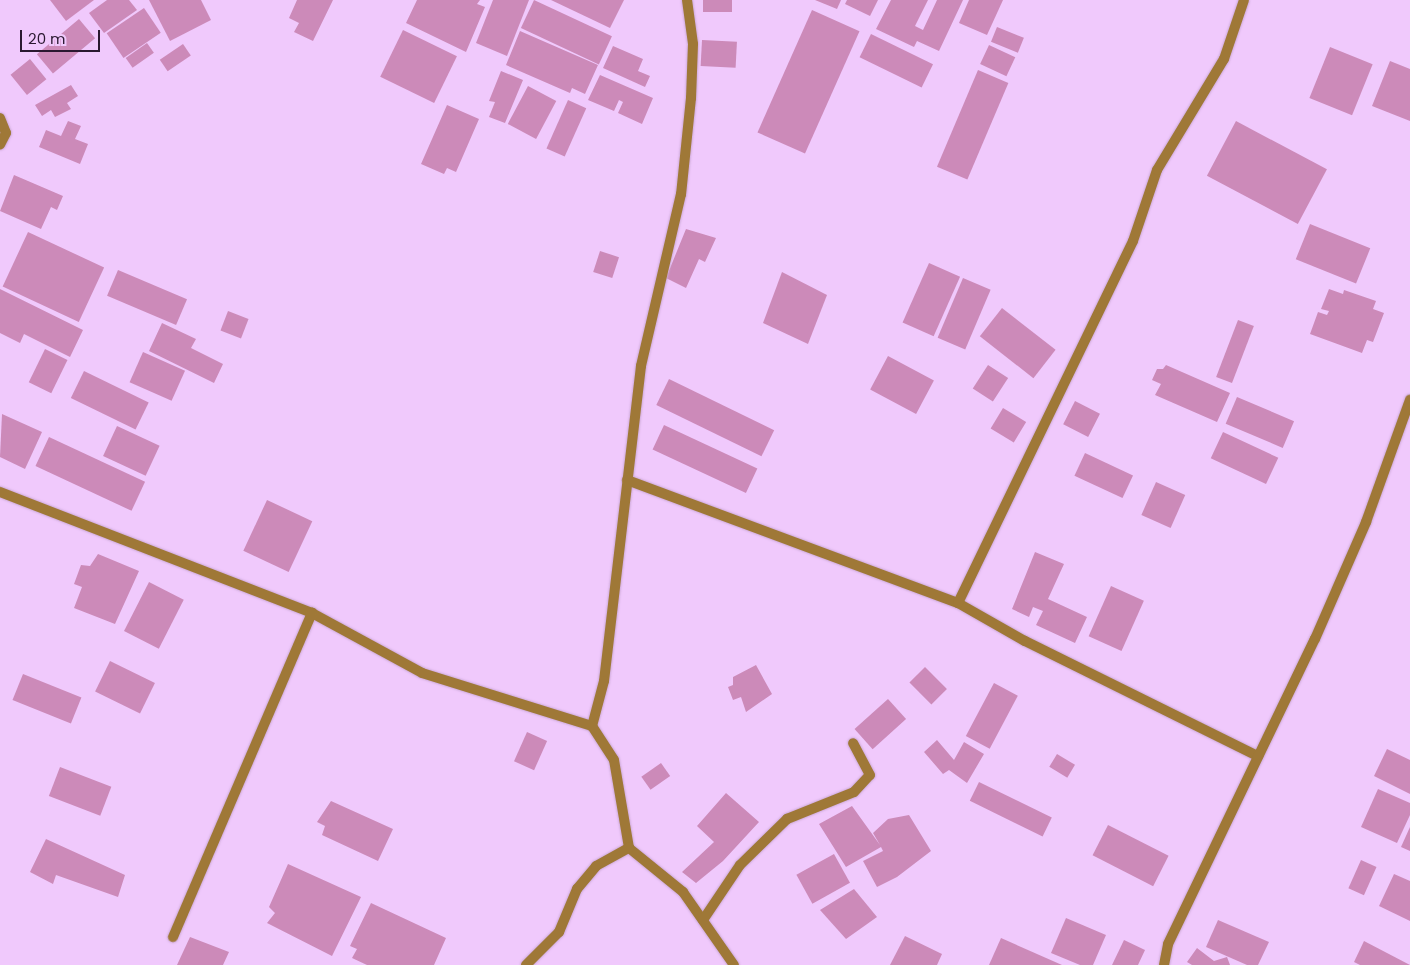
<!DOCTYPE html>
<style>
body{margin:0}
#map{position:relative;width:1410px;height:965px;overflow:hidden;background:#f0c9fc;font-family:Poppins,sans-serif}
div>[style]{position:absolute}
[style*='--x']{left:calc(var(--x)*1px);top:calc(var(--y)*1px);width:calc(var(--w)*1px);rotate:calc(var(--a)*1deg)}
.building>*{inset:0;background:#cc8ab9;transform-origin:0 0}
.roads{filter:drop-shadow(0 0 1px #cca9d7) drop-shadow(0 0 1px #cca9d7)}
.minor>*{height:10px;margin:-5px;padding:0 5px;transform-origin:5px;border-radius:5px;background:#9f7837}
span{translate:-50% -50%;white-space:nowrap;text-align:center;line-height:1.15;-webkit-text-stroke:4px #f0c9fc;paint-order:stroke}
.scale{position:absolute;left:20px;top:30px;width:80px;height:22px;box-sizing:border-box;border:2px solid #2a1830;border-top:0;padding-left:6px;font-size:15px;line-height:18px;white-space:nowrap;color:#2a1830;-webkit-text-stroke:4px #f0c9fc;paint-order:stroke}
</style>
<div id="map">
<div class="building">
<i style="clip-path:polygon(50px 0,94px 0,66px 21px)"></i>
<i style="clip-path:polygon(107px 0,129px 0,137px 10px,104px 33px,89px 13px)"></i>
<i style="clip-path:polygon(149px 0,201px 0,211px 20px,170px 41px)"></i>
<i style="clip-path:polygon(297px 0,333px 0,313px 41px,294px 32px,299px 23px,289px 18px)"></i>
<i style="clip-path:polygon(417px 0,480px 0,477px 4px,485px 7px,466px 52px,406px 23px)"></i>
<i style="clip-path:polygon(493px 0,529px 0,507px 56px,476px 43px)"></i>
<i style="left:534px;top:0;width:86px;height:31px;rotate:25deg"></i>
<i style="clip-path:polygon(551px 0,624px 0,610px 28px)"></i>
<i style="left:703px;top:0;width:29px;height:12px"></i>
<i style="clip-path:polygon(815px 0,841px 0,837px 9px)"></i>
<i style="clip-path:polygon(847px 0,878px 0,870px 16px,845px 4px)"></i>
<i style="clip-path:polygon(891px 0,928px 0,915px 26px,923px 30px,937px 0,963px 0,939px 51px,917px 41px,914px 47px,876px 29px)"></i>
<i style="clip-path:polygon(969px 0,1003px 0,987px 35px,959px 23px)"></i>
<i style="left:144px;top:8px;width:30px;height:45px;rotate:56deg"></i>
<i style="left:812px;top:10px;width:52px;height:134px;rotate:24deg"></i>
<i style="left:79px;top:19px;width:25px;height:55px;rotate:50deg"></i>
<i style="left:997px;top:27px;width:29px;height:16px;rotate:22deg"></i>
<i style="left:403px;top:30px;width:60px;height:52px;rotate:26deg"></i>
<i style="clip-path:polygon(520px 31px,598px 65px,585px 94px,572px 88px,570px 93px,506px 65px)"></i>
<i style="left:871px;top:34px;width:69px;height:26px;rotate:26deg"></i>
<i style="left:702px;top:40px;width:35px;height:26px;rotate:3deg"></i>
<i style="left:147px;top:43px;width:12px;height:26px;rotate:55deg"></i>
<i style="left:183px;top:44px;width:14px;height:28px;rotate:56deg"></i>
<i style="left:989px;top:45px;width:29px;height:21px;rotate:25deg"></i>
<i style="clip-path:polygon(613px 46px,643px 59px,638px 71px,650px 76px,645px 87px,603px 68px)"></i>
<i style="left:1330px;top:47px;width:46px;height:55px;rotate:22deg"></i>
<i style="left:30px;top:59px;width:26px;height:25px;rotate:51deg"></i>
<i style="clip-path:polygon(1390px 61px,1410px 69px,1410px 121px,1372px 106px)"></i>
<i style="left:978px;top:70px;width:33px;height:105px;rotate:23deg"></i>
<i style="clip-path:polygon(501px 71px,523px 80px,505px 123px,489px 117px,495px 102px,489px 101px)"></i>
<i style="clip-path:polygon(600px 75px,653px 98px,642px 124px,618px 113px,623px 102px,619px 100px,614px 111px,588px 100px)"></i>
<i style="clip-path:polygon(71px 85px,78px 96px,67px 103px,71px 109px,55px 117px,51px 110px,42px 116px,35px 105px)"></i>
<i style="left:528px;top:86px;width:32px;height:43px;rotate:28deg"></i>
<i style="left:568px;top:100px;width:20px;height:53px;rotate:24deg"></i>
<i style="clip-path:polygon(447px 105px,479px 119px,456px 172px,447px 168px,444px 174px,421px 164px)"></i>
<i style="clip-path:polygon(68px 121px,81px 126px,75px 139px,88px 144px,80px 164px,39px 147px,46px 130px,61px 136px)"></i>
<i style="left:1236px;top:121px;width:103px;height:62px;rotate:28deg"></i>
<i style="clip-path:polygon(14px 175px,63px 196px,57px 210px,51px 207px,41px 229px,0 211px)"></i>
<i style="left:1310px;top:224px;width:65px;height:38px;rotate:22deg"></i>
<i style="clip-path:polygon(686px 229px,716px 238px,705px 262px,699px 259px,686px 288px,666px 278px)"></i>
<i style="left:28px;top:232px;width:84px;height:60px;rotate:25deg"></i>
<i style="left:600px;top:251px;width:20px;height:22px;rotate:18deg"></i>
<i style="left:929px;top:263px;width:34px;height:65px;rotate:24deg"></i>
<i style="left:118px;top:270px;width:75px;height:28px;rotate:23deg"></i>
<i style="clip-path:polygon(782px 272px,827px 295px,808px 344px,763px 323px)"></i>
<i style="left:963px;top:278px;width:30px;height:65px;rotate:23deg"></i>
<i style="clip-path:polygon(0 289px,83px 330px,70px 357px,24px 334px,20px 343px,0 333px)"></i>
<i style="clip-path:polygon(1329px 289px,1343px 294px,1344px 290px,1376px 301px,1373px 309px,1384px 313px,1373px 342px,1367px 340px,1362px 353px,1310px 334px,1318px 312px,1327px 315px,1329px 311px,1321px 309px)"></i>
<i style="left:1002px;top:308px;width:68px;height:36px;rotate:38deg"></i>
<i style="left:228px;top:311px;width:22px;height:21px;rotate:21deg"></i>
<i style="left:1238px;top:320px;width:17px;height:61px;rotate:21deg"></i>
<i style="clip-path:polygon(162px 323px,196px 339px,191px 348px,223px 364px,214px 383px,149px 351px)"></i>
<i style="left:45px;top:349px;width:25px;height:37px;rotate:26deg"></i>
<i style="left:143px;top:352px;width:46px;height:33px;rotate:24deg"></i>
<i style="left:888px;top:356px;width:52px;height:38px;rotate:28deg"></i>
<i style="left:988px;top:365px;width:24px;height:28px;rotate:33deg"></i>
<i style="clip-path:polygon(1166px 365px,1230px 393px,1217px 422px,1155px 395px,1161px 384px,1152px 380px,1157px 369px,1163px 369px)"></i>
<i style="left:84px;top:371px;width:72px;height:30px;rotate:26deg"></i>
<i style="left:669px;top:379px;width:117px;height:29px;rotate:26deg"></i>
<i style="left:1237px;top:397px;width:62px;height:29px;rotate:23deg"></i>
<i style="left:1075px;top:401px;width:28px;height:26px;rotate:27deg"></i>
<i style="left:1003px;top:408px;width:27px;height:24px;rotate:31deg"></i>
<i style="clip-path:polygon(2px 414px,42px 432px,25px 469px,0 457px)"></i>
<i style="left:664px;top:425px;width:103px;height:27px;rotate:25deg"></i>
<i style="left:117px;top:426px;width:47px;height:33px;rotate:25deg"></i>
<i style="left:1223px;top:432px;width:61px;height:29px;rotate:25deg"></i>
<i style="left:49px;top:437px;width:106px;height:32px;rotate:25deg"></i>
<i style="left:1085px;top:453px;width:53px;height:25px;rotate:25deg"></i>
<i style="left:1156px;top:482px;width:32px;height:36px;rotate:24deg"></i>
<i style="left:267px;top:500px;width:50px;height:56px;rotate:25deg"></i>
<i style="clip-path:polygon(1035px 552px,1064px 564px,1048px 599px,1087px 617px,1075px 643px,1036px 625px,1043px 611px,1033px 607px,1029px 617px,1012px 609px)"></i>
<i style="clip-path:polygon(98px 554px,139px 571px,115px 624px,74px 608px,82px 587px,74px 584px,81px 565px,90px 566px)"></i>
<i style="left:149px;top:582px;width:39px;height:55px;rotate:27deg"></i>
<i style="left:1111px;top:586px;width:36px;height:55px;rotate:24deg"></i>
<i style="left:110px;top:661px;width:50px;height:34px;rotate:26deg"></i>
<i style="clip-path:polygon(756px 665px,772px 694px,746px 712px,741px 697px,733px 700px,728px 687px,733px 685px,733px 677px)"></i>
<i style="left:925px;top:667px;width:31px;height:22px;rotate:45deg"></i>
<i style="left:23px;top:674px;width:63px;height:28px;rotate:22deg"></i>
<i style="left:994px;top:683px;width:27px;height:60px;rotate:28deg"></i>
<i style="left:888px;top:699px;width:27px;height:45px;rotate:48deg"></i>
<i style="left:527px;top:732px;width:22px;height:32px;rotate:24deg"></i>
<i style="clip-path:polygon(937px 740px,954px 760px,964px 742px,984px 754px,967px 783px,949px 770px,943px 774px,924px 752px)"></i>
<i style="clip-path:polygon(1387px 749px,1410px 760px,1410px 794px,1374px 776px)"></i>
<i style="left:1057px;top:754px;width:21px;height:15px;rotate:31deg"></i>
<i style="left:661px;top:763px;width:16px;height:24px;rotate:55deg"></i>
<i style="left:60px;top:767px;width:55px;height:31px;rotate:21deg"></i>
<i style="left:979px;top:782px;width:81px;height:21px;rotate:26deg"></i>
<i style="clip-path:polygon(1378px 789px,1410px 803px,1410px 815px,1397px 843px,1361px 827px)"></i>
<i style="clip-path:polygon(726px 793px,759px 822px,723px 861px,696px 883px,682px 872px,714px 842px,697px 826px)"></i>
<i style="clip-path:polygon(331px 801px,393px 829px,378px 861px,322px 835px,325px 826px,317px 822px)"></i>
<i style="clip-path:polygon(852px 806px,880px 845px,873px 833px,888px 819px,909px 815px,931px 851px,897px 877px,877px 887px,863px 861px,883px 851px,881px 847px,846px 867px,819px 824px)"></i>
<i style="left:1108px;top:825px;width:68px;height:34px;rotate:27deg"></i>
<i style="clip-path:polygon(1410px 827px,1410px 851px,1401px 847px)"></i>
<i style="clip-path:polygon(46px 839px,125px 875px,118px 897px,56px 875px,53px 884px,30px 872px)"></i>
<i style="left:834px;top:854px;width:33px;height:43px;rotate:61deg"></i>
<i style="left:1361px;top:860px;width:17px;height:31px;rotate:24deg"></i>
<i style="clip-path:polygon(288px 864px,361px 897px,332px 956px,267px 923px,275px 913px,269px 907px)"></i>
<i style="clip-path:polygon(1394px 874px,1410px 881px,1410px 921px,1379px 906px)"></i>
<i style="clip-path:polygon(854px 889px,877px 917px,846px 939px,820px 910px)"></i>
<i style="clip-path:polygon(371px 903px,446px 938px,434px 965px,367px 965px,352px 958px,357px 949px,350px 946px)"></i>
<i style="clip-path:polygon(1066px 918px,1106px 935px,1093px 965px,1080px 965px,1051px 953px)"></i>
<i style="clip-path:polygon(1218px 920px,1269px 942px,1258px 965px,1247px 965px,1206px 947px)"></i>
<i style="clip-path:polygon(905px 936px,942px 954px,937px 965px,890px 965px)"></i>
<i style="clip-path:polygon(190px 937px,229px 952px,223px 965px,177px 965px)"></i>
<i style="clip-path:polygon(1001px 938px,1062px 965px,989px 965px)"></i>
<i style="clip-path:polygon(1124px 940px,1145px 950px,1138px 965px,1112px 965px)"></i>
<i style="clip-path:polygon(1364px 941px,1410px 965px,1360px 965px,1354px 962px)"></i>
<i style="clip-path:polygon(1197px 948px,1214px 961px,1227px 957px,1230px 965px,1192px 965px,1187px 962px)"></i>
</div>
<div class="roads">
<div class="minor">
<i style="--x:687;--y:0;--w:44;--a:82.2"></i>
<i style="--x:693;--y:44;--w:54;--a:92.1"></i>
<i style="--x:691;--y:98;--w:97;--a:95.9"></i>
<i style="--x:681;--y:194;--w:177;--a:103.1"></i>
<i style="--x:641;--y:366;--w:317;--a:96.7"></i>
<i style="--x:604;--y:681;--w:47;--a:104.9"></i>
<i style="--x:592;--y:726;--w:40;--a:57.1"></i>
<i style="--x:614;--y:760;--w:89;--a:80.3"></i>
<i style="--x:629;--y:848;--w:70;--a:39.2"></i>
<i style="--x:683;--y:892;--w:89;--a:55.1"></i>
<i style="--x:0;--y:118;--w:16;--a:68"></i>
<i style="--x:6;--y:133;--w:13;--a:117"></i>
<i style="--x:627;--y:480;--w:353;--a:20.4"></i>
<i style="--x:958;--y:603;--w:77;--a:29.6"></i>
<i style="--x:1025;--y:641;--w:260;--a:26.3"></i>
<i style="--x:0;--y:492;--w:335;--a:21.2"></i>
<i style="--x:312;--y:613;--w:125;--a:28.6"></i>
<i style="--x:422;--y:673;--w:178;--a:17.3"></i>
<i style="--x:958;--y:603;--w:402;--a:-64.2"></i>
<i style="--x:1133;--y:241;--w:75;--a:-71.3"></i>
<i style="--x:1157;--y:170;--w:130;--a:-58.9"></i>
<i style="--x:1224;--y:59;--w:62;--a:-71.3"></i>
<i style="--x:703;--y:920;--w:66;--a:-56.1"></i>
<i style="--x:740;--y:865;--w:66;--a:-44.4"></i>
<i style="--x:787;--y:819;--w:72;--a:-21.9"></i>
<i style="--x:854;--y:792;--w:23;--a:-47"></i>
<i style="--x:870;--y:775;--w:36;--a:-118"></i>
<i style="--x:173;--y:937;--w:353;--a:-66.8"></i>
<i style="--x:526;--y:965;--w:47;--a:-45"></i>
<i style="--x:559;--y:932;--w:47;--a:-67.3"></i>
<i style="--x:577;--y:889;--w:30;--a:-50"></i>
<i style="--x:596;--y:866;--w:38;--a:-29"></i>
<i style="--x:1164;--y:965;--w:21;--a:-79"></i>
<i style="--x:1168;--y:944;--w:339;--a:-64.3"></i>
<i style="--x:1315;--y:639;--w:128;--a:-66.4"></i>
<i style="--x:1366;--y:522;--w:130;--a:-70.2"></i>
</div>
</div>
<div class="scale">20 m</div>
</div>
